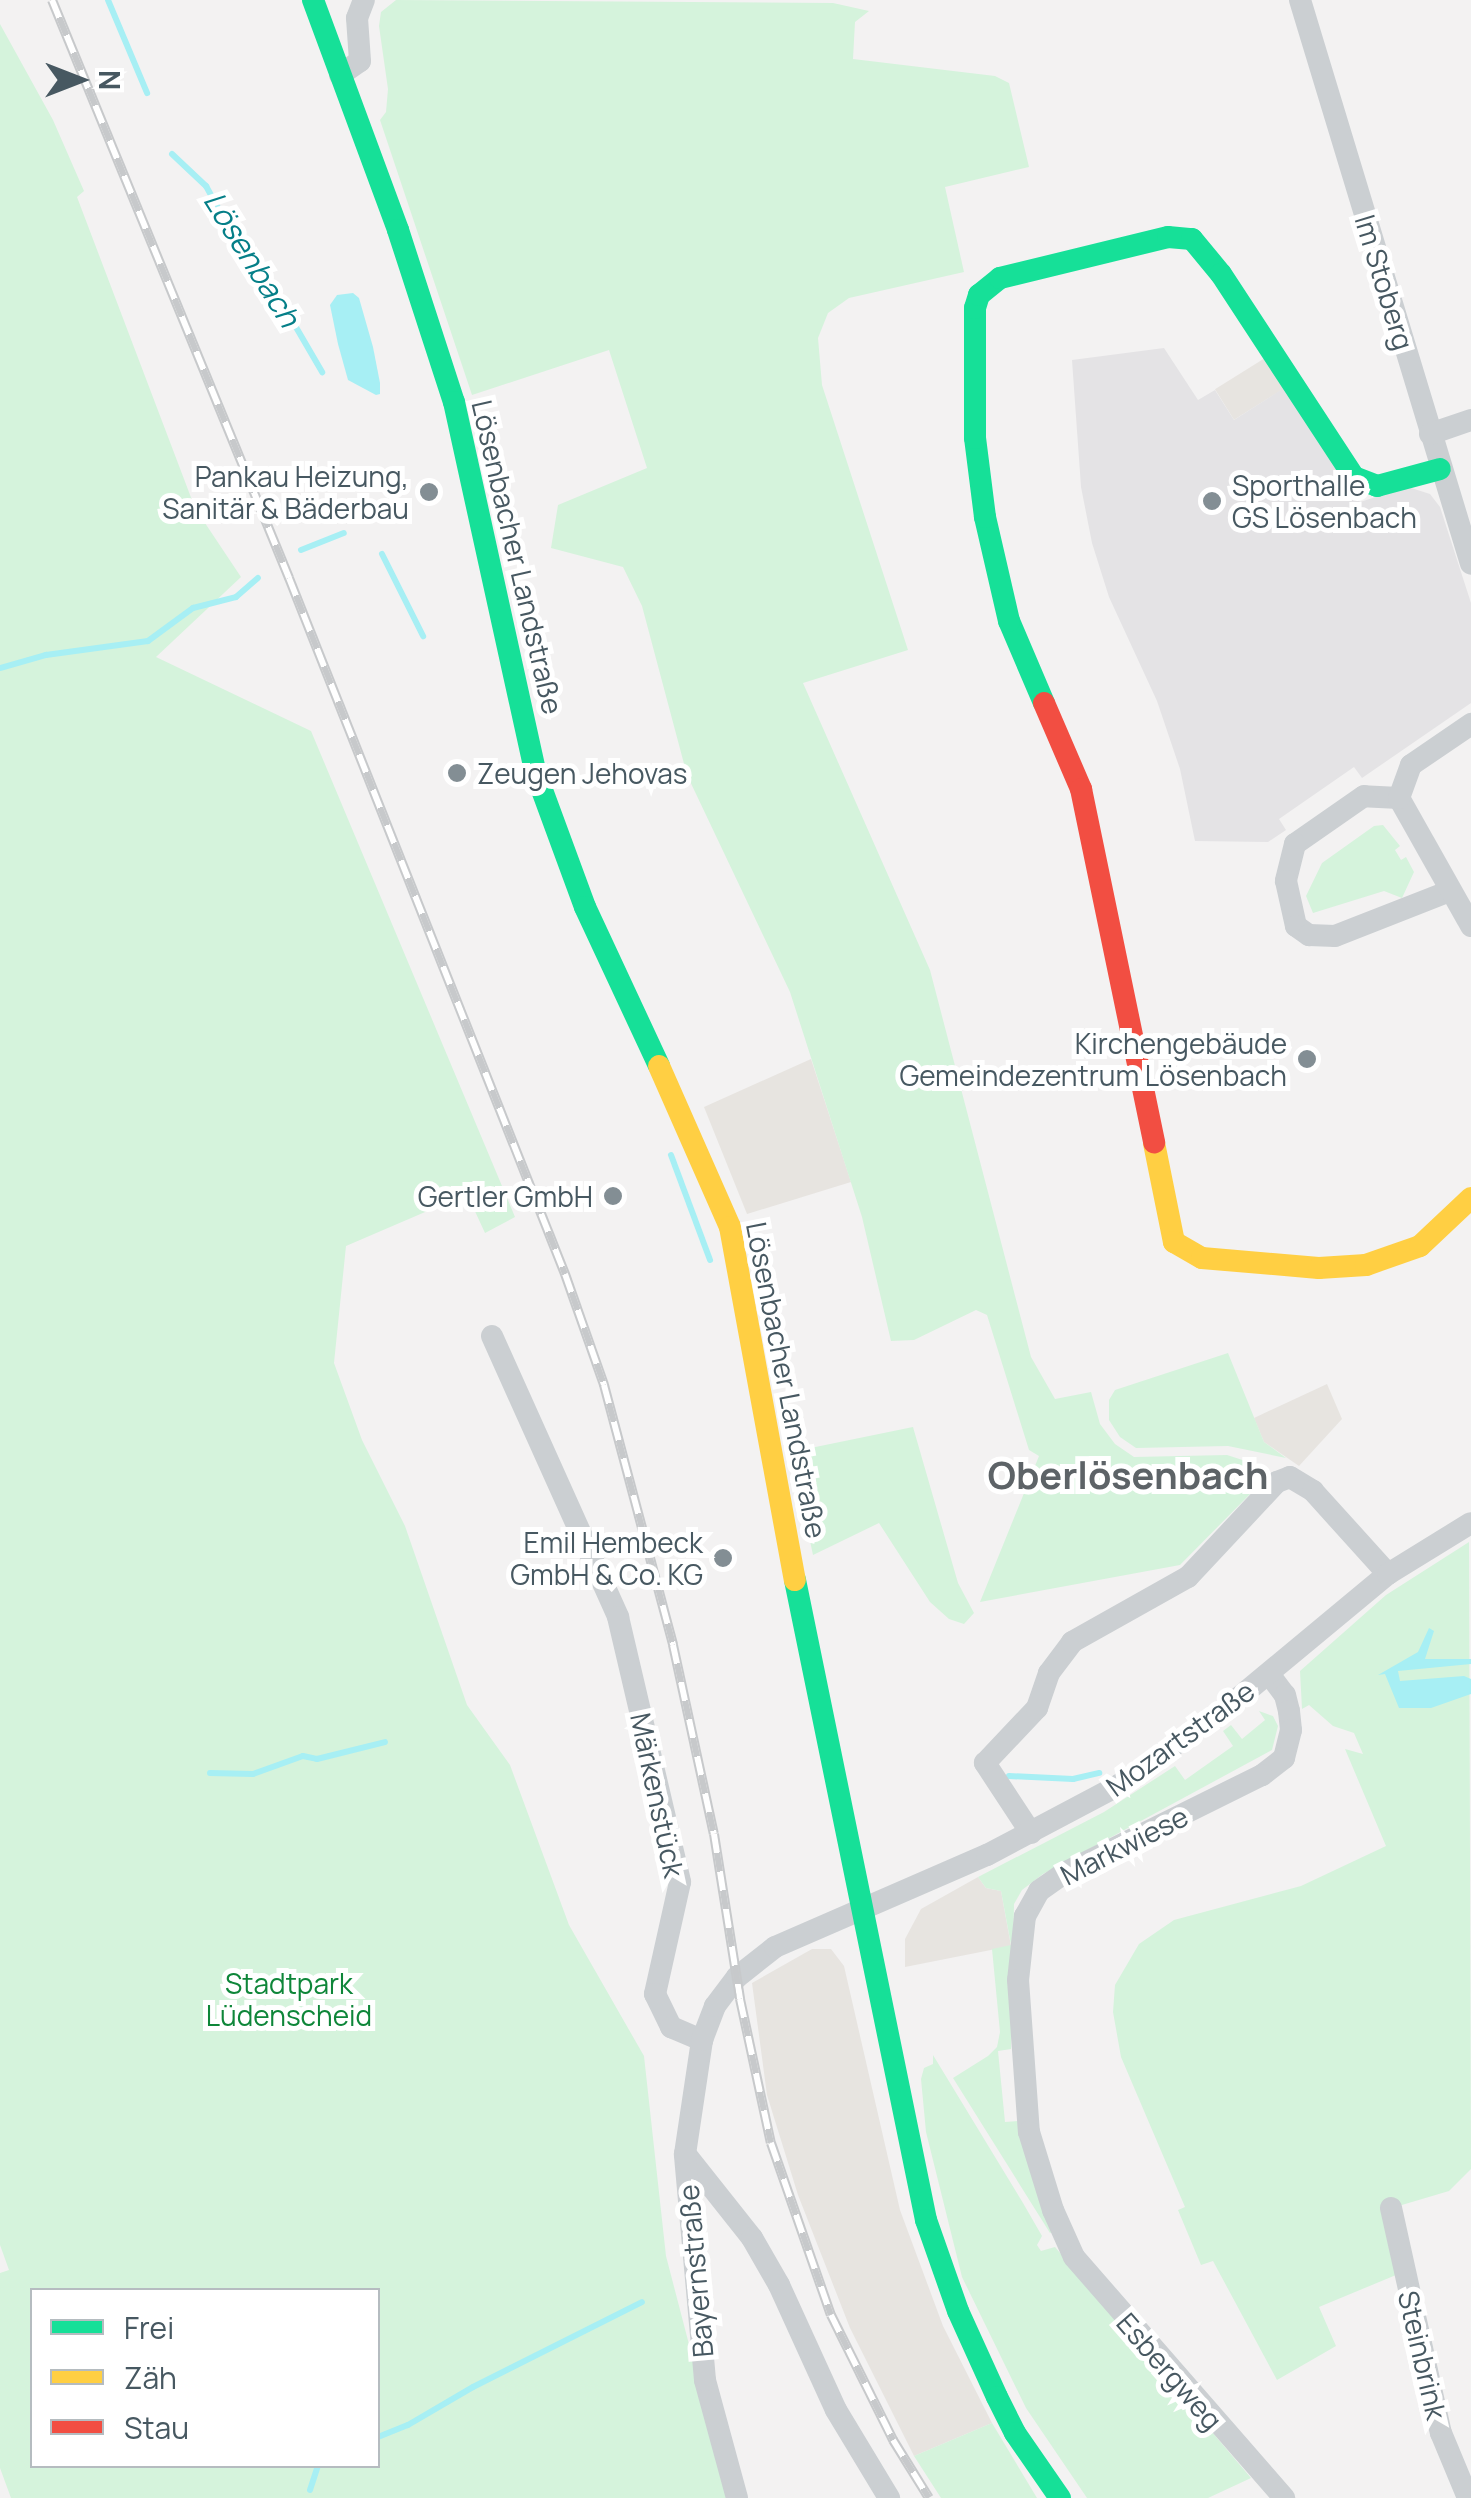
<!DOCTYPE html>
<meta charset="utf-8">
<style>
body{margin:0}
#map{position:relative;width:1471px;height:2498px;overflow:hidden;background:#f3f2f2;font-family:Manrope,sans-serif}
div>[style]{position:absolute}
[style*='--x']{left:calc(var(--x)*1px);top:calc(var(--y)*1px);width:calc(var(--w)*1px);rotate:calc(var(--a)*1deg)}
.commercial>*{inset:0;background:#e7e4e0;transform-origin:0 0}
.education>*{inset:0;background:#e4e3e5}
.green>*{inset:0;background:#d5f3dc}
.water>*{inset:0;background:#a7eff4}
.stream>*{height:6px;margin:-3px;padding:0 3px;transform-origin:3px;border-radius:3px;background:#a7eff4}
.street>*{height:22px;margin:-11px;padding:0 11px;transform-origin:11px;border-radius:11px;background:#cbcfd2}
.fast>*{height:22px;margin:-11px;padding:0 11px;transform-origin:11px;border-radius:11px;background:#16e098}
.slow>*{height:22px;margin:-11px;padding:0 11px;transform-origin:11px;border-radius:11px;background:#ffcf43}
.jam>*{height:22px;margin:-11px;padding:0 11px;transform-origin:11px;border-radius:11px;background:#f24e42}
.rail>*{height:10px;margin-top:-5px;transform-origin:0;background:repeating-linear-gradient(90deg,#fff 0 19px,#c7c9cb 0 38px);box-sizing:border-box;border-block:2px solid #c7c9cb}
.dots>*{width:28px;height:28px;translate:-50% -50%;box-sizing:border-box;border:5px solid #fff;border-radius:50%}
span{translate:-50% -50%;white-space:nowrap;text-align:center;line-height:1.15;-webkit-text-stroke:10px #fff;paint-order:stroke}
.street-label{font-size:28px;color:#475861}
.poi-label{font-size:28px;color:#475861}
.right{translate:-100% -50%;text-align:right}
.left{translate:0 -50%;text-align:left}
.park-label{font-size:28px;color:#0e8639}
.water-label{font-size:30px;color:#057f88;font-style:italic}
.district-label{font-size:38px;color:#5d6367;font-weight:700}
.legend{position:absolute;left:30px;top:2288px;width:350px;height:180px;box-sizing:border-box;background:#fff;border:2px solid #b5bcc0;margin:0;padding:12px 18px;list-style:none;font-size:30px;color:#475861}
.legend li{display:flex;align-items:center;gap:20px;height:50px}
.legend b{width:50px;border:2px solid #b5bcc0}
.north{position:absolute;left:30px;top:30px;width:100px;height:100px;-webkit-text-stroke:8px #fff;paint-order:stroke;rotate:90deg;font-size:28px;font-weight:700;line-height:40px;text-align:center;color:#475861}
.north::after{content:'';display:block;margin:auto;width:35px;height:45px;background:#475861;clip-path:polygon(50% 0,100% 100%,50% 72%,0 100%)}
</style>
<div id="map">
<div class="commercial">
<i style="left:1265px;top:358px;width:36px;height:59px;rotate:58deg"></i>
<i style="clip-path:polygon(811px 1059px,851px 1182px,747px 1214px,704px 1107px)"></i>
<i style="clip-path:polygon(1327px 1384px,1342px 1419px,1299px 1466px,1264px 1442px,1254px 1418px)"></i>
<i style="clip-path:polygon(978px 1877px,986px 1888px,1001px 1891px,1011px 1946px,905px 1967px,905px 1939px,921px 1909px)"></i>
<i style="clip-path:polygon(812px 1949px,831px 1949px,844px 1966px,900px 2210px,943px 2326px,992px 2423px,914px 2456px,850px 2328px,798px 2195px,767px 2095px,752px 1983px)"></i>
</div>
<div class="education">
<i style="clip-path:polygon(1164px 348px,1198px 400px,1215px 390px,1234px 420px,1284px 388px,1360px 502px,1408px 487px,1430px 494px,1440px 507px,1471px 603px,1471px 703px,1362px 778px,1354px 767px,1279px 819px,1286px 830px,1268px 842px,1195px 841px,1180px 769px,1157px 701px,1109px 597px,1092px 543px,1081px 487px,1072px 360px)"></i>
</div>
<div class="green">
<i style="clip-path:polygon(396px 0,833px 3px,869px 11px,855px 22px,853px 59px,995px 76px,1009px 83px,1029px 167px,945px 187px,964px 272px,849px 298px,828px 313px,818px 338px,822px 385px,908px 650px,803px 683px,930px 970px,1031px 1357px,1055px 1399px,1091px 1392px,1100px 1424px,1115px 1444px,1134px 1457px,1227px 1455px,1255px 1464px,1261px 1476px,1255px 1489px,1180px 1565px,980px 1602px,1039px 1456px,1029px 1450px,987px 1315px,976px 1310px,914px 1340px,891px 1341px,862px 1217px,790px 992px,687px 775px,642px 606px,623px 567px,551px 548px,558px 505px,647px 468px,609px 350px,472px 395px,380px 120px,386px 112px,388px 89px,379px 26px,381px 12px)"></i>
<i style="clip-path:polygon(evenodd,0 24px,53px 120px,84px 191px,77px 197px,195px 508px,241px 577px,156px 657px,311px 731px,515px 1217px,485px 1233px,467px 1194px,346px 1246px,334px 1363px,362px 1440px,405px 1526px,467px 1705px,510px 1765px,569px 1925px,644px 2056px,666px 2256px,729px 2498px,11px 2498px,0 2468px,0 2273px,9px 2270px,0 2245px,0 24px,32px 2290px,378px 2290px,378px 2466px,32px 2466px,32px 2290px)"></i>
<i style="clip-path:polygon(1383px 825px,1400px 846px,1395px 850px,1401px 860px,1406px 857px,1414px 872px,1402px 898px,1384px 891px,1313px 913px,1306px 896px,1322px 863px,1374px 826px)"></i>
<i style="clip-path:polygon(1228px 1353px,1264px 1442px,1286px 1458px,1228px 1446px,1136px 1448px,1120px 1437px,1109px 1420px,1109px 1400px,1115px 1390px)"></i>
<i style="clip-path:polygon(913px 1427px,958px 1583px,974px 1613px,964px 1624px,949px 1619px,930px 1602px,879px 1523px,813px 1555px,791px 1452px)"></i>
<i style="clip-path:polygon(1469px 1542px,1471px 2169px,1449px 2191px,1385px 2210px,1396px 2275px,1319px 2307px,1336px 2346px,1277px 2380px,1213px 2261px,1201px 2265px,1178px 2210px,1185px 2207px,1121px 2057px,1113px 2012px,1115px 1985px,1139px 1944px,1174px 1920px,1301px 1886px,1386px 1846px,1345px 1749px,1363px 1754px,1354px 1733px,1333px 1726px,1309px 1705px,1302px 1709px,1300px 1671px,1386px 1595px)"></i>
<i style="clip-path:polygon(1259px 1711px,1273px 1716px,1278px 1726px,1272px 1750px,1043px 1874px,1022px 1890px,1014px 1904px,1011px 2049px,998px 2051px,1005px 2122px,1019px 2121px,1056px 2230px,1050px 2233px,953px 2078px,988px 2056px,997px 2047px,1000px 2032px,992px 1949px,1011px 1945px,1001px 1891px,986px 1888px,978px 1877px,1104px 1812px,1175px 1766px,1185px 1780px,1233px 1746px,1223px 1731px,1231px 1725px,1242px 1739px,1265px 1720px)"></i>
<i style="clip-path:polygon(933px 2055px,1023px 2203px,1042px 2236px,1037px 2245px,1041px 2251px,1055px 2247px,1251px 2478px,1208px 2498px,1087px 2498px,1026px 2408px,962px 2277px,926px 2132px,921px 2079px,924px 2068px,933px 2064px)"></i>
<i style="clip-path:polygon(992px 2423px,1037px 2498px,941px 2498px,914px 2456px)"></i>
</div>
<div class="water">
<i style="clip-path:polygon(353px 293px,359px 298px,373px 347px,380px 383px,380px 394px,376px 395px,348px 380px,338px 344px,330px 305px,337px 295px)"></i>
<i style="clip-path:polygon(1429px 1628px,1434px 1631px,1425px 1659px,1471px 1659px,1471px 1664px,1398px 1671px,1400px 1681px,1464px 1676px,1471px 1679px,1471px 1694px,1431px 1708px,1399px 1708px,1385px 1674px,1378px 1675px,1418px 1652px)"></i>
</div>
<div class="stream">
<i style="--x:108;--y:0;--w:101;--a:67.2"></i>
<i style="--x:172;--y:154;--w:47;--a:43.3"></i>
<i style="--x:206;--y:186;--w:89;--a:61.1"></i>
<i style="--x:249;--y:264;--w:45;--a:48.6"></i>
<i style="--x:279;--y:298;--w:86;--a:59.8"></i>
<i style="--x:301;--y:550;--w:46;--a:-21.6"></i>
<i style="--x:382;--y:554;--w:92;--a:63.4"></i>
<i style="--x:0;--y:668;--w:48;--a:-15.8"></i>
<i style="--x:46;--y:655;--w:103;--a:-7.8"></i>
<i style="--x:148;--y:641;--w:56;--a:-36.3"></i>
<i style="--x:193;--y:608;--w:44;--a:-14.3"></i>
<i style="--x:236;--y:597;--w:29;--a:-41"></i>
<i style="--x:671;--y:1155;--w:112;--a:69.6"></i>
<i style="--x:210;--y:1773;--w:43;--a:1.3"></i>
<i style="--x:253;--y:1774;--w:53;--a:-19.8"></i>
<i style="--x:303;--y:1756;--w:14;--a:12"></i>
<i style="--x:317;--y:1759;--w:70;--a:-14"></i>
<i style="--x:1009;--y:1776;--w:64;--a:2.7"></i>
<i style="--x:1073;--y:1779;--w:27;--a:-13"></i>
<i style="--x:378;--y:2437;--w:32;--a:-22"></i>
<i style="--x:408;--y:2425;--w:75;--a:-30.3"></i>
<i style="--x:473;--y:2387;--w:189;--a:-26.7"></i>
<i style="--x:310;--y:2490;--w:25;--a:-72"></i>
</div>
<div class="street">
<i style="--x:1300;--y:0;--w:589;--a:73.13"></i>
<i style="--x:340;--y:75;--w:24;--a:-35"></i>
<i style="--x:360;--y:61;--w:43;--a:-94"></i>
<i style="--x:357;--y:18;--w:19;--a:-69"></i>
<i style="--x:1430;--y:434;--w:43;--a:-18.9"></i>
<i style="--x:1399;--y:798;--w:35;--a:-177"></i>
<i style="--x:1364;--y:796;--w:84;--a:145.2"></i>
<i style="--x:1295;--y:844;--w:38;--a:104"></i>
<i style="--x:1286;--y:881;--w:46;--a:77.5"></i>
<i style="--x:1296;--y:926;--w:16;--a:35"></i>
<i style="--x:1309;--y:935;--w:26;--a:2"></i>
<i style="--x:1335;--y:936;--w:123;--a:-21.4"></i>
<i style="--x:1399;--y:798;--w:147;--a:60.6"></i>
<i style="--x:1399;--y:798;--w:35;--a:-70"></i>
<i style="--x:1411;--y:765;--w:73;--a:-34.3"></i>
<i style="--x:492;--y:1336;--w:308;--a:65.8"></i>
<i style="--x:618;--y:1617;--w:272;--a:76.8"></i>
<i style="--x:680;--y:1882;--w:115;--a:102.6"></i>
<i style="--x:655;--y:1994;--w:37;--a:64"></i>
<i style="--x:671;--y:2027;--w:34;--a:23"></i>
<i style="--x:1269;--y:1674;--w:26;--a:53"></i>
<i style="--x:1285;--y:1695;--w:16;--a:76"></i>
<i style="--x:1289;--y:1711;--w:19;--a:84"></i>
<i style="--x:1291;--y:1730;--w:29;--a:104"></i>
<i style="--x:1284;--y:1758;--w:28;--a:142"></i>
<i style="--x:1262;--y:1775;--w:222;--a:153.6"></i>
<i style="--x:1063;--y:1874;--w:29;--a:145"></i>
<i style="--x:1039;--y:1891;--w:29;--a:119"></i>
<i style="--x:1025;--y:1916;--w:64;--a:96.2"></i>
<i style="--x:1018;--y:1980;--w:152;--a:85.9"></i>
<i style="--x:1029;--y:2132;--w:82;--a:72.9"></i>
<i style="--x:1053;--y:2210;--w:51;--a:65.9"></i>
<i style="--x:1074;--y:2257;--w:320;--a:48.9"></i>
<i style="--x:1031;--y:1833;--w:84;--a:-123.3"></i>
<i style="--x:985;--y:1763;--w:76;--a:-46.6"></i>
<i style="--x:1037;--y:1708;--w:37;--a:-71"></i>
<i style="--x:1049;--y:1673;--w:39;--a:-53"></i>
<i style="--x:1072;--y:1642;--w:133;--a:-29.3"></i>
<i style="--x:1188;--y:1577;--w:130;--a:-46.9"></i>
<i style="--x:1277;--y:1482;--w:14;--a:-21"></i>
<i style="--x:1290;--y:1477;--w:27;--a:31"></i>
<i style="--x:1313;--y:1491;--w:112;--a:47.9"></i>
<i style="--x:687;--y:2156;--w:105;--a:51.6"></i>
<i style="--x:752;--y:2238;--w:54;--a:60.1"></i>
<i style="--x:779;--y:2285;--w:137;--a:65.5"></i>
<i style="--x:836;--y:2410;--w:103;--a:58.9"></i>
<i style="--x:1391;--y:2208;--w:230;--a:77.5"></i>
<i style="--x:1441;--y:2433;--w:70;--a:67.4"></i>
<i style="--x:737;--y:2498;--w:122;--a:-105.2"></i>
<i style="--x:705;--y:2380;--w:227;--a:-95.1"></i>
<i style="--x:685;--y:2154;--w:115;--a:-81.5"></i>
<i style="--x:702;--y:2040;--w:36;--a:-69"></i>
<i style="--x:715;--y:2006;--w:36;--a:-53"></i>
<i style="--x:737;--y:1977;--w:48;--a:-38.3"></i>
<i style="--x:775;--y:1947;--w:231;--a:-23.5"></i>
<i style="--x:987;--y:1855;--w:149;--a:-27.9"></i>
<i style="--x:1119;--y:1785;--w:137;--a:-35.8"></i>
<i style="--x:1230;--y:1705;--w:205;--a:-39.7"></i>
<i style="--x:1388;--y:1574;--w:97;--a:-31.6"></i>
</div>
<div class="fast">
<i style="--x:313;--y:0;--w:245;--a:69.7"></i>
<i style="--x:398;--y:230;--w:181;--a:72"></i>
<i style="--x:454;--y:402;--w:378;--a:77.6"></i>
<i style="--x:535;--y:771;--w:145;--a:69.8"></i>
<i style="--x:585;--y:907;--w:175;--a:65"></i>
<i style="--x:1044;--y:703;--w:89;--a:-113.1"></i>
<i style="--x:1009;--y:621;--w:107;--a:-103"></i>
<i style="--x:985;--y:517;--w:80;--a:-97.2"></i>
<i style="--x:975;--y:438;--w:130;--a:-90"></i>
<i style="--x:975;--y:308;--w:14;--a:-73"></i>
<i style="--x:979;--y:295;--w:27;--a:-39"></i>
<i style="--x:1000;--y:278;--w:173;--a:-13.7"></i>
<i style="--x:1168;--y:237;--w:24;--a:5"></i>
<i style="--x:1192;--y:239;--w:45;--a:50.4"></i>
<i style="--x:1221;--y:274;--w:243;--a:56.8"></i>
<i style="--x:1354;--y:477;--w:25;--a:21"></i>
<i style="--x:1377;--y:486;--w:65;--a:-15.1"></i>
<i style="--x:795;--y:1580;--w:653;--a:78.43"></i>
<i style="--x:926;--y:2220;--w:96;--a:70.6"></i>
<i style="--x:958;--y:2311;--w:94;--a:65.6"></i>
<i style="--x:997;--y:2397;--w:40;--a:63.4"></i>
<i style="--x:1015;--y:2433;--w:79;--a:55.3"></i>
</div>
<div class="slow">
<i style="--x:659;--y:1066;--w:176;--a:66.2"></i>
<i style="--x:730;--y:1227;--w:359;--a:79.6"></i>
<i style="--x:1154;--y:1143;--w:101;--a:78.6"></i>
<i style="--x:1174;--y:1242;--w:32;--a:30"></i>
<i style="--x:1202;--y:1258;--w:117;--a:4.9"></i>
<i style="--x:1319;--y:1268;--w:47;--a:-3.7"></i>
<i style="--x:1366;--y:1265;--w:57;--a:-19.4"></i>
<i style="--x:1420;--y:1246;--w:70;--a:-43.3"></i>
</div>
<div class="jam">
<i style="--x:1044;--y:703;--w:94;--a:66.7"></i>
<i style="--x:1081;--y:789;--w:361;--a:78.3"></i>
</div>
<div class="rail">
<i style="--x:52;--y:0;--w:625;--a:67.7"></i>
<i style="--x:289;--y:578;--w:749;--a:68.37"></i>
<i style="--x:565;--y:1274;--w:118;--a:70.6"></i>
<i style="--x:604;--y:1385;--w:269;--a:75.1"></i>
<i style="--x:673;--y:1645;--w:193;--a:77.8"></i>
<i style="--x:714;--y:1834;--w:167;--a:81"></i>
<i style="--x:740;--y:1999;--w:147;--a:77.9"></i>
<i style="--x:771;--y:2143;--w:182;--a:70.8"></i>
<i style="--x:831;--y:2315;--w:140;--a:63.6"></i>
<i style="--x:893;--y:2440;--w:68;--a:58.2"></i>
</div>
<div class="dots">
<i style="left:429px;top:492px;background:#838e94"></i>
<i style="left:1212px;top:501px;background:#838e94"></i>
<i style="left:457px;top:773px;background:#838e94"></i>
<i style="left:1307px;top:1059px;background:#838e94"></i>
<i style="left:613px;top:1196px;background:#838e94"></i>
<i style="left:723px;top:1558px;background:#838e94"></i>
</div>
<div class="street-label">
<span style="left:1385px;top:282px;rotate:73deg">Im Stoberg</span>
<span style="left:518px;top:557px;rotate:77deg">Lösenbacher Landstraße</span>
<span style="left:787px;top:1380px;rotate:79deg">Lösenbacher Landstraße</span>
<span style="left:1180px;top:1738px;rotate:-36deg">Mozartstraße</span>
<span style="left:658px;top:1795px;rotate:78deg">Märkenstück</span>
<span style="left:1124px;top:1845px;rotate:-27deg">Markwiese</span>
<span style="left:695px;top:2271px;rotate:-95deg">Bayernstraße</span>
<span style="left:1423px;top:2355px;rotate:77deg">Steinbrink</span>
<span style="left:1170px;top:2371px;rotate:49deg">Esbergweg</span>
</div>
<div class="poi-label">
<span class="right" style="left:409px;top:492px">Pankau Heizung,<br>Sanitär &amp; Bäderbau</span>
<span class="left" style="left:1232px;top:501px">Sporthalle<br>GS Lösenbach</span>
<span class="left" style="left:477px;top:773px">Zeugen Jehovas</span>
<span class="right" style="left:1287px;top:1059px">Kirchengebäude<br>Gemeindezentrum Lösenbach</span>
<span class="right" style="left:593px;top:1196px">Gertler GmbH</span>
<span class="right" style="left:703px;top:1558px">Emil Hembeck<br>GmbH &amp; Co. KG</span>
</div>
<div class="park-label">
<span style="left:289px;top:1999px">Stadtpark<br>Lüdenscheid</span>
</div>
<div class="water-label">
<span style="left:252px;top:259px;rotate:58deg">Lösenbach</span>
</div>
<div class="district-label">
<span style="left:1128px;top:1475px">Oberlösenbach</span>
</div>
<ul class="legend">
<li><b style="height:12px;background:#16e098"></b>Frei</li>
<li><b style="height:12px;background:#ffcf43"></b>Zäh</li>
<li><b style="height:12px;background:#f24e42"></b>Stau</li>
</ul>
<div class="north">N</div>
</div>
